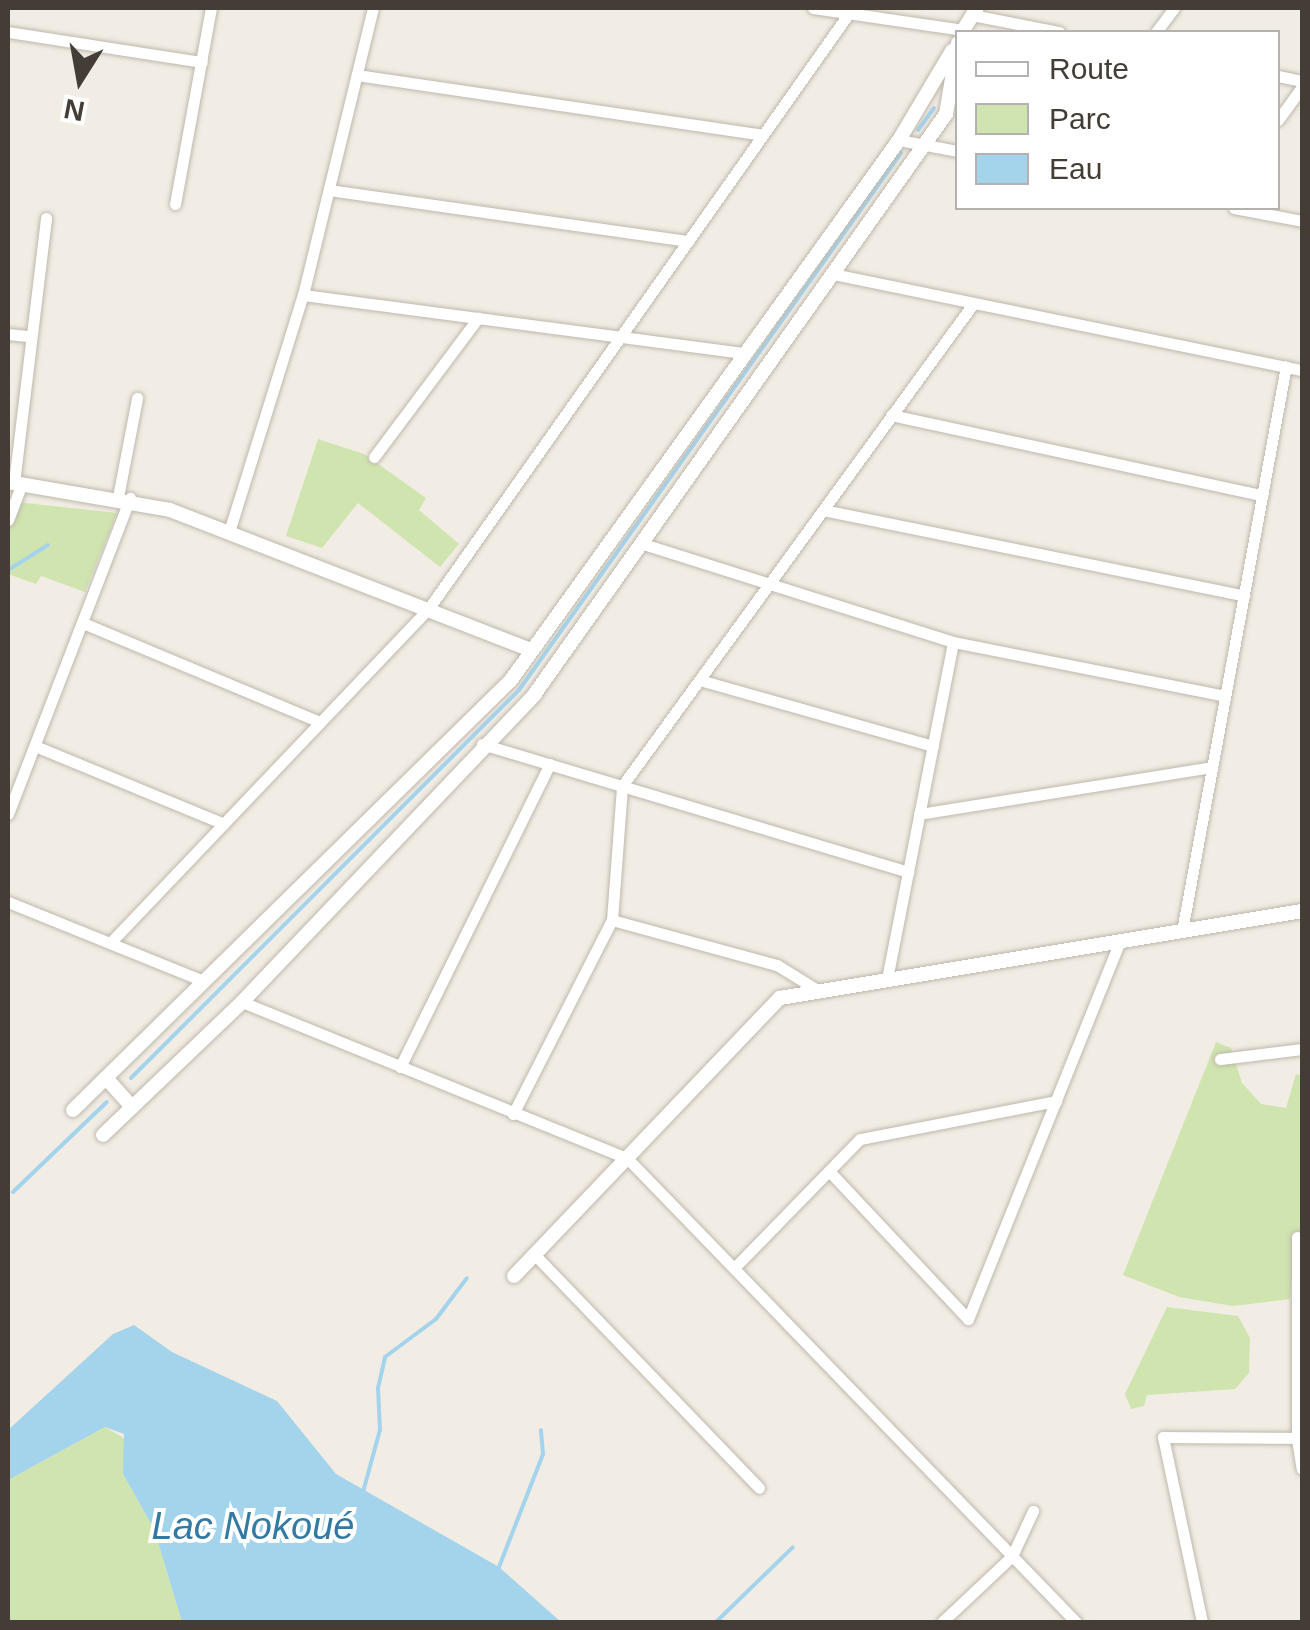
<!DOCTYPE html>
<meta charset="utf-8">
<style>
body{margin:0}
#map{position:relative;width:1310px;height:1630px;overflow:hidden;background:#f1ede5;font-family:Helvetica,sans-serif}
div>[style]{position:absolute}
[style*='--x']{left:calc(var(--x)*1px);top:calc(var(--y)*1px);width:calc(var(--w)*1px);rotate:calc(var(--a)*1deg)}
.green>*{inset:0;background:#d0e4af}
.water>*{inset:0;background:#a4d3ec}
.stream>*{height:4px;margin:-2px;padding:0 2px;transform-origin:2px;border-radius:2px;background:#a4d3ec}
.roads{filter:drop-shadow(0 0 2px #bfb7ab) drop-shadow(0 0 2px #bfb7ab)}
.minor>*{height:11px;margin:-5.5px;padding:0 5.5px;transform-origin:5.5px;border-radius:5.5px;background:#fff}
.tertiary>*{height:14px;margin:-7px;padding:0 7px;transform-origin:7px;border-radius:7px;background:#fff}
span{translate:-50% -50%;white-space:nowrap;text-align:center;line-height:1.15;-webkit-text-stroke:8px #fff;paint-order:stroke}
.water-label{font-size:38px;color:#327aa1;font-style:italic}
.frame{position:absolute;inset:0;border:10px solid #433d35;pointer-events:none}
.legend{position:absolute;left:955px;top:30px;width:325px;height:180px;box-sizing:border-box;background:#fff;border:2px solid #b4b1ae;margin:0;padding:12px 18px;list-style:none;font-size:30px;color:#433d35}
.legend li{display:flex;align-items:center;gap:20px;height:50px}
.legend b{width:50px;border:2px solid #b4b1ae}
.north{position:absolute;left:30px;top:30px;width:100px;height:100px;-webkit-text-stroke:8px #fff;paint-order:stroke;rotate:191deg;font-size:28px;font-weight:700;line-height:40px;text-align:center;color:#433d35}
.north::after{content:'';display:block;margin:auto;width:35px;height:45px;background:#433d35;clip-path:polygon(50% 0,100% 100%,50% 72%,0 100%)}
</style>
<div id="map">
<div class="green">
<i style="clip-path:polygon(318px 439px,364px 454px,426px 498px,419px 510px,459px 544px,440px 567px,358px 503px,322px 548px,286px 536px)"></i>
<i style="clip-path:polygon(8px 501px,117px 513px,85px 592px,41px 576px,36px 584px,8px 574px)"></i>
<i style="clip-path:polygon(1216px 1042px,1231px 1048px,1242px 1083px,1261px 1104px,1286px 1108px,1296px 1074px,1302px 1076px,1302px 1272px,1292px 1275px,1290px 1299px,1233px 1306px,1179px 1297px,1123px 1275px)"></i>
<i style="clip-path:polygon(1167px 1307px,1238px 1316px,1250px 1338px,1249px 1373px,1235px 1389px,1147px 1395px,1144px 1406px,1131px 1409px,1125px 1394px)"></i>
<i style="clip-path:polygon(105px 1427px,127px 1440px,123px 1474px,154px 1529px,182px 1622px,8px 1622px,8px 1480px)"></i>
</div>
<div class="water">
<i style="clip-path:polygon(134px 1325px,172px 1352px,277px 1401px,336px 1474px,499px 1567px,561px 1622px,182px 1622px,154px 1529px,123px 1474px,124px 1434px,105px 1427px,8px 1480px,8px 1430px,113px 1334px)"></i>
</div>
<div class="stream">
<i style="--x:918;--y:130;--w:27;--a:-54"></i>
<i style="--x:8;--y:570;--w:47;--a:-32"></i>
<i style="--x:131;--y:1078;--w:549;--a:-45"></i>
<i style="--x:519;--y:690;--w:659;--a:-54.57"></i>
<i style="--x:13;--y:1192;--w:130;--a:-43.8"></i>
<i style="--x:363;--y:1492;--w:64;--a:-74.7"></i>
<i style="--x:380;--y:1430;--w:42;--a:-92.7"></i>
<i style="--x:378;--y:1388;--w:32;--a:-77"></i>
<i style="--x:385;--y:1357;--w:64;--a:-36.7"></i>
<i style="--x:436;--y:1319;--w:51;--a:-52.9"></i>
<i style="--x:499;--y:1567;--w:121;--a:-68.7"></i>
<i style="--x:543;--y:1454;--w:24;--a:-95"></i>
<i style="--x:716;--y:1622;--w:107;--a:-44.2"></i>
</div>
<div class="roads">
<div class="minor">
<i style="--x:813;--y:8;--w:152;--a:8.3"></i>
<i style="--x:972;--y:15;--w:89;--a:11.1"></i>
<i style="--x:8;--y:32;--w:196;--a:8.8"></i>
<i style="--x:1156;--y:32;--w:30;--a:-53"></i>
<i style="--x:357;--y:75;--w:409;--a:8.4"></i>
<i style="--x:1278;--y:76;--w:25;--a:12"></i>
<i style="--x:1278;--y:120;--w:41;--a:-54"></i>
<i style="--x:899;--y:140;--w:60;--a:10.6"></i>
<i style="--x:329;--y:190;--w:363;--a:8.1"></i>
<i style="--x:175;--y:204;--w:199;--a:-79.6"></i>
<i style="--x:1234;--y:208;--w:69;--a:10.8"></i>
<i style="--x:833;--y:274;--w:479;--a:11.6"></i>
<i style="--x:303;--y:295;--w:446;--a:7.5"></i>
<i style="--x:8;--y:334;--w:19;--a:6"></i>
<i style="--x:891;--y:415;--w:380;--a:12.2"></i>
<i style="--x:374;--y:457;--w:174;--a:-53.2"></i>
<i style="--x:14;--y:483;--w:267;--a:-83.1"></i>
<i style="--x:118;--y:497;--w:101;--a:-79.1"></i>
<i style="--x:823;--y:510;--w:430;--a:11.5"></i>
<i style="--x:8;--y:520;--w:39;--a:-69"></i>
<i style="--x:229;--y:532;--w:248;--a:-72.7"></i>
<i style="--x:303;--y:295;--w:295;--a:-76.3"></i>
<i style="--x:643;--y:544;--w:325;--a:17.5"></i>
<i style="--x:953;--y:642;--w:277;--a:11.2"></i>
<i style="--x:83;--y:623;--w:257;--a:22.7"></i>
<i style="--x:703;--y:681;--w:239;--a:15.8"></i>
<i style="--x:482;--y:744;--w:445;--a:16.7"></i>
<i style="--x:35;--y:746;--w:204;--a:22.4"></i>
<i style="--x:8;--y:814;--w:339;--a:-68.9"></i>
<i style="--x:919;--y:814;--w:297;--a:-9.1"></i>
<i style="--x:8;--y:902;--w:211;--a:22"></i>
<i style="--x:612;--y:920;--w:171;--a:15.3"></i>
<i style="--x:777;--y:965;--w:49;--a:31.8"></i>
<i style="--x:1182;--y:931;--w:574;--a:-79.57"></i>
<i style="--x:110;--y:943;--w:463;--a:-46.4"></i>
<i style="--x:429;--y:608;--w:728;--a:-54.78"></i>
<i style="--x:887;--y:979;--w:343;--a:-78.9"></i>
<i style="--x:242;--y:1002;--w:415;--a:22.1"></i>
<i style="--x:627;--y:1158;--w:646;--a:45.94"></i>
<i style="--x:1220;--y:1059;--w:83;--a:-7"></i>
<i style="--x:400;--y:1067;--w:338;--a:-63.7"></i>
<i style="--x:513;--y:1114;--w:218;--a:-63"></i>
<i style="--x:612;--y:920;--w:134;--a:-85.7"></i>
<i style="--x:622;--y:786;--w:596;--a:-53.94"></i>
<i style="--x:829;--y:1171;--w:203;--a:46.8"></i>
<i style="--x:968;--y:1319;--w:407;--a:-68.1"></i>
<i style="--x:1297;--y:1237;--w:202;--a:90"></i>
<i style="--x:1297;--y:1439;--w:30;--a:81"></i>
<i style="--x:535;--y:1255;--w:323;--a:46.1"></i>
<i style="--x:734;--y:1268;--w:180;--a:-45.7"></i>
<i style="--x:860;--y:1139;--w:200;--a:-11"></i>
<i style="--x:942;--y:1622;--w:96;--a:-43.3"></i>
<i style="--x:1012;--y:1556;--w:50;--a:-65"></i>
<i style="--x:1202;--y:1622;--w:189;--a:-101.9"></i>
<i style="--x:1163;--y:1437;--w:139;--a:0.4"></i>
</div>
<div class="tertiary">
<i style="--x:962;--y:32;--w:28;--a:-58"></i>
<i style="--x:8;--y:482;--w:164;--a:9.8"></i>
<i style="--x:170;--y:510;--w:387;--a:21.2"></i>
<i style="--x:106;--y:1078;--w:39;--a:48"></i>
<i style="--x:73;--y:1110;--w:614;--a:-44.47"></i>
<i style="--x:511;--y:680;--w:665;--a:-54.3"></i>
<i style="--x:899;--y:140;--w:104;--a:-59.2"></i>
<i style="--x:103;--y:1135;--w:192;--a:-43.7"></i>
<i style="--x:242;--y:1002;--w:424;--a:-46.4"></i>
<i style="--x:534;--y:695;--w:712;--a:-54.66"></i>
<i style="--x:946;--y:114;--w:72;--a:-80.4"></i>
<i style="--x:514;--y:1276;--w:385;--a:-46.3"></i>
<i style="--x:780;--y:998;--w:529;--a:-9.46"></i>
</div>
</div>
<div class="water-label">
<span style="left:253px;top:1527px">Lac Nokoué</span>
</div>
<div class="frame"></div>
<ul class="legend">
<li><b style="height:12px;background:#fff"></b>Route</li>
<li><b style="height:28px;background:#d0e4af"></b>Parc</li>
<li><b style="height:28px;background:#a4d3ec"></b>Eau</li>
</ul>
<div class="north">N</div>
</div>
